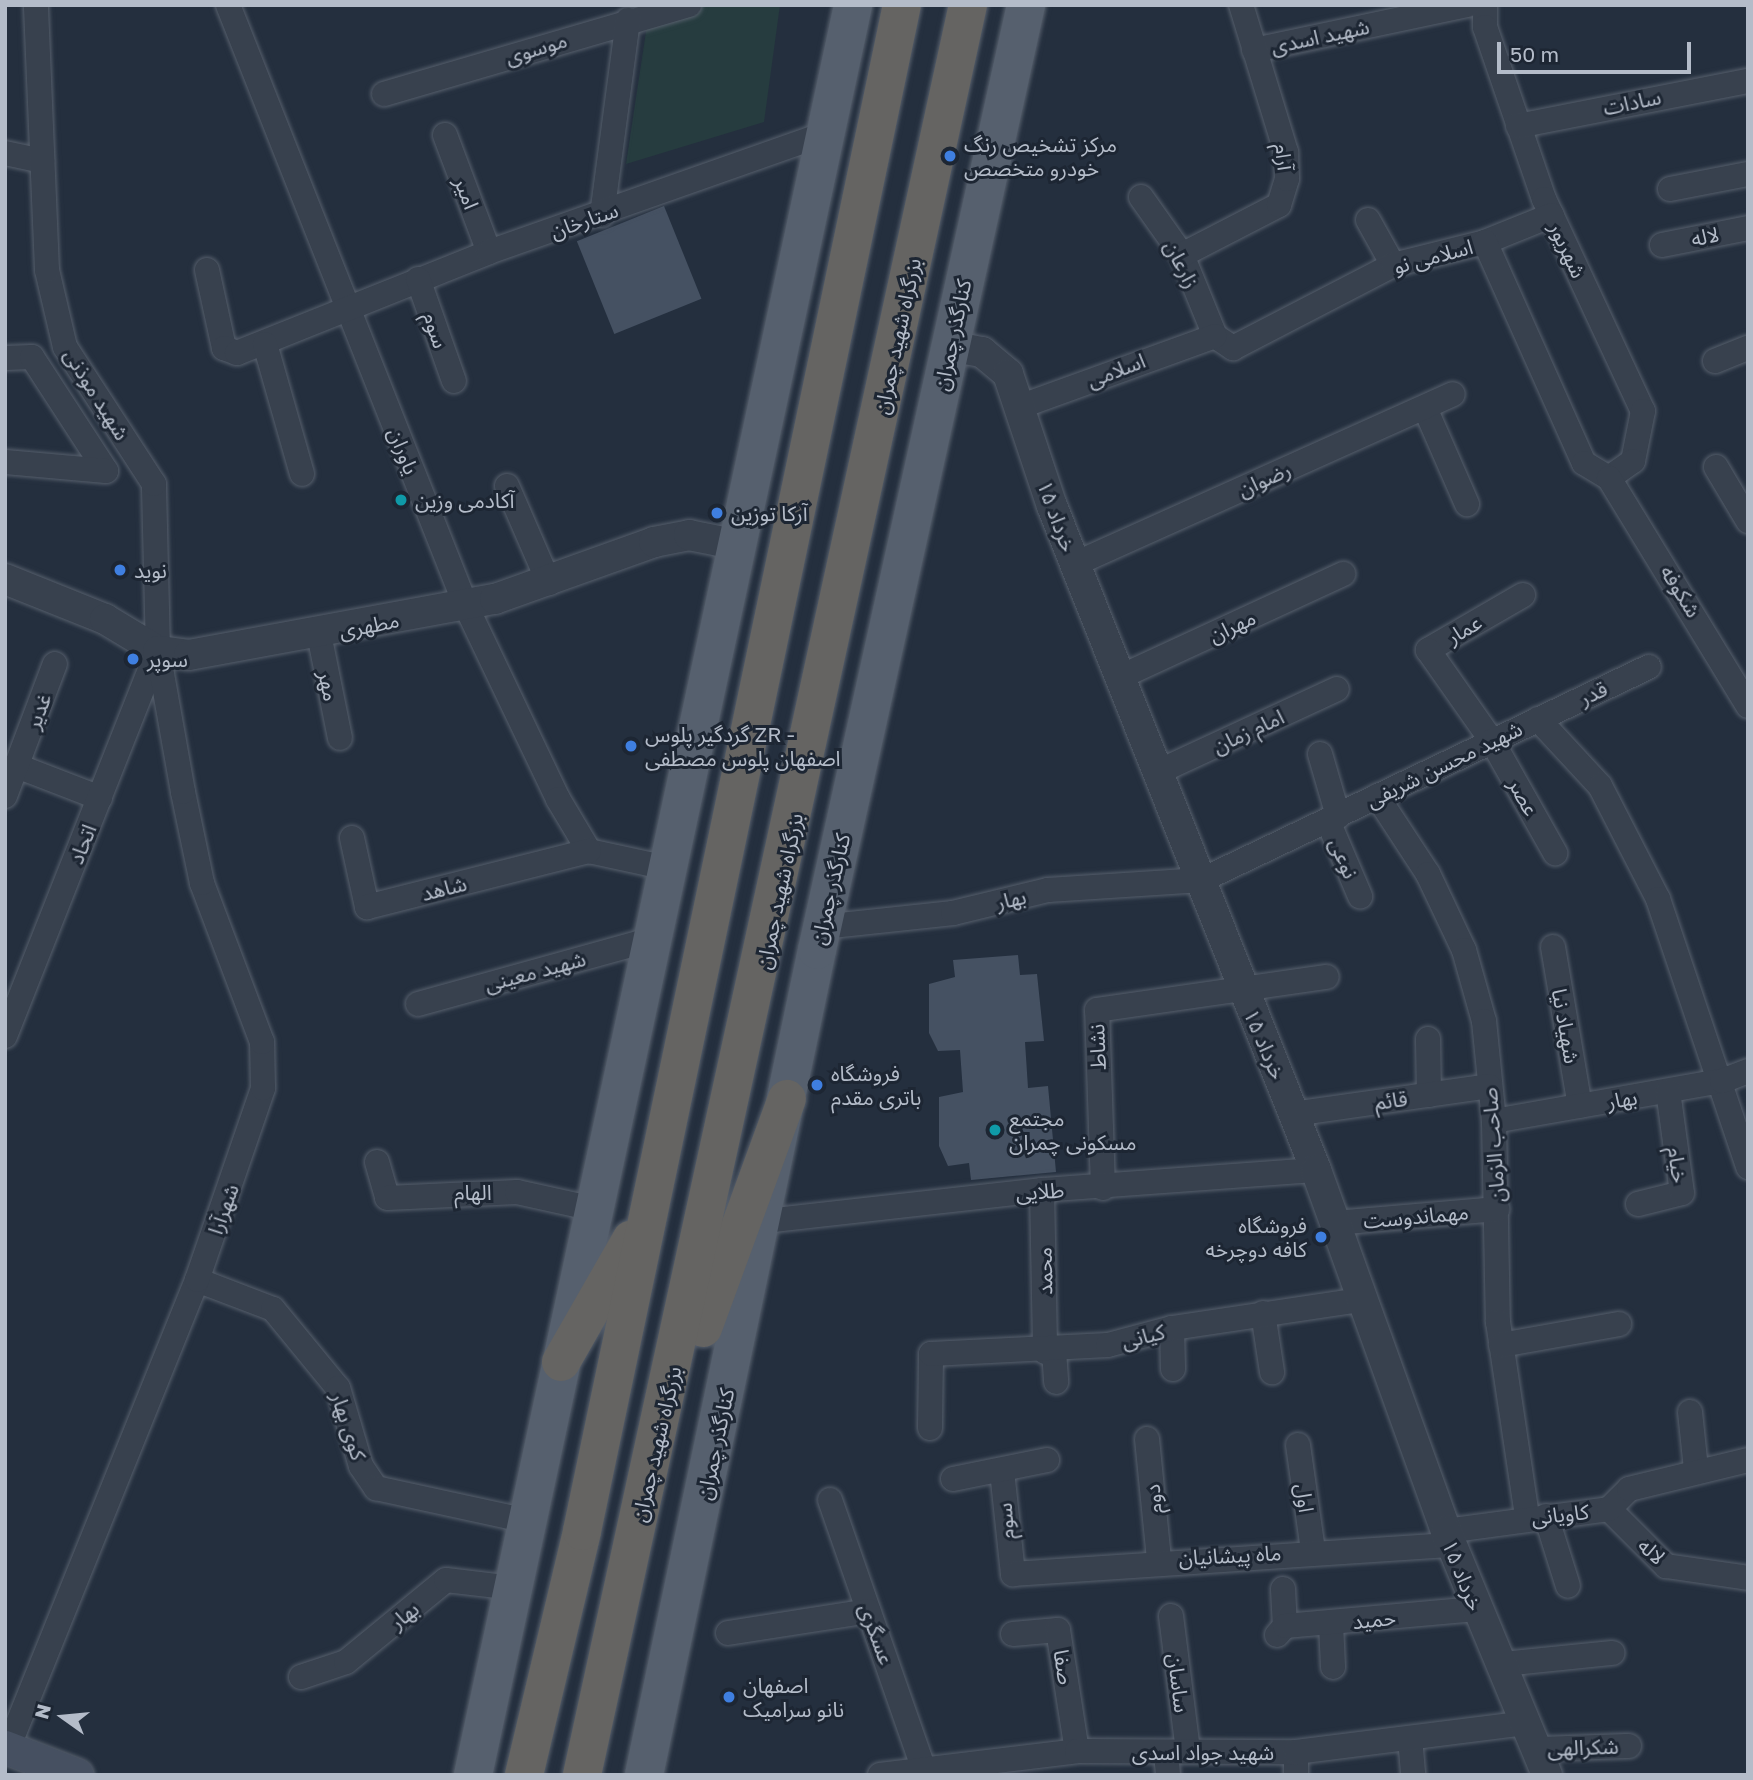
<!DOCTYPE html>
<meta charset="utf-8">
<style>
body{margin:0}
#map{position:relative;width:1753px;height:1780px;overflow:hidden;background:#242f3e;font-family:"Golos Text","Noto Sans Arabic",sans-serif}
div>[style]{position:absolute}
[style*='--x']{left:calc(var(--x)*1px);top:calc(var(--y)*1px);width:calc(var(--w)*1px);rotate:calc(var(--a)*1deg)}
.green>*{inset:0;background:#263c3f}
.building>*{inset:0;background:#455162;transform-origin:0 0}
.roads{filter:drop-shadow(0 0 2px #565f6c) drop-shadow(0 0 2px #565f6c)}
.minor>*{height:24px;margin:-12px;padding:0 12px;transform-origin:12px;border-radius:12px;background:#38414e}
.tertiary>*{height:30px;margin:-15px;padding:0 15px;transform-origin:15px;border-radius:15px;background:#38414e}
.secondary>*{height:33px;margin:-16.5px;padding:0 16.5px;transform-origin:16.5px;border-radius:16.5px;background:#465061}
.primary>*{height:38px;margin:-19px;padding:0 19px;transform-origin:19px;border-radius:19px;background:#56606e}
.trunk>*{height:38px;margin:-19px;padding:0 19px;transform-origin:19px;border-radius:19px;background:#656462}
.dots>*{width:19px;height:19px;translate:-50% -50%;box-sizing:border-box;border:4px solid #1d2633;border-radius:50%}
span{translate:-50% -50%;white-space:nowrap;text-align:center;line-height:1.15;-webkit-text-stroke:6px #1d2633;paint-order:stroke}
.street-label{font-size:21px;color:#b4bcc9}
.poi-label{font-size:21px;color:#b4bcc9}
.left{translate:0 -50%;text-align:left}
.right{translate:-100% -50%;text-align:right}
.frame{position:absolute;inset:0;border:7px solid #b4bcc9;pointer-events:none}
.north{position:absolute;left:28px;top:1682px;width:70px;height:70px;-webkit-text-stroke:5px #1d2633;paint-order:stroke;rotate:285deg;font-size:19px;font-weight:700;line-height:28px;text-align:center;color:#b4bcc9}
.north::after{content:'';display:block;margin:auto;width:24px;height:32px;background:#b4bcc9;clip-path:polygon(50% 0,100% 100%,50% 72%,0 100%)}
.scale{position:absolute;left:1497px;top:42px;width:194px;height:32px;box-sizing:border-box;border:4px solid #b4bcc9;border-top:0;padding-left:9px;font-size:21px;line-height:24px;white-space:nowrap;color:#b4bcc9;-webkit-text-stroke:5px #1d2633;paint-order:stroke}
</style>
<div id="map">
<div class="green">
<i style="clip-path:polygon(679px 5px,780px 5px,764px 122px,626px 164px,649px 12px)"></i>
</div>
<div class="building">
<i style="left:664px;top:206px;width:100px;height:94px;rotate:68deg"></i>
<i style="clip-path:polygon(1018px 955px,1020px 975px,1037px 974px,1044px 1041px,1025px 1042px,1028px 1088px,1048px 1086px,1056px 1172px,971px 1180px,969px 1163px,948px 1166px,939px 1146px,939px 1097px,963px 1092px,960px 1050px,938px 1051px,929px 1033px,929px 984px,955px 977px,953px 960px)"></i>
</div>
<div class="roads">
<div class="minor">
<i style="--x:228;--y:5;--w:646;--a:68.4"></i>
<i style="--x:466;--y:606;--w:214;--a:64.5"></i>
<i style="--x:558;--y:799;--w:61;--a:59.2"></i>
<i style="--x:589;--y:851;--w:80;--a:12.3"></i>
<i style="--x:1485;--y:5;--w:22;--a:90"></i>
<i style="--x:1485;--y:27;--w:182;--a:71.1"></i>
<i style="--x:1544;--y:199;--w:234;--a:65"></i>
<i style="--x:1643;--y:411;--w:51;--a:101.3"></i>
<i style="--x:1633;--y:461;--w:29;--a:145"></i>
<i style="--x:1254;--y:50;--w:218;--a:-11.9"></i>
<i style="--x:384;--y:94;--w:318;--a:-16.3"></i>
<i style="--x:1518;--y:126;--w:234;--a:-11.1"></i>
<i style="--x:445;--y:135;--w:125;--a:69.4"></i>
<i style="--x:5;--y:153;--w:38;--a:12"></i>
<i style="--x:1670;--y:189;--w:79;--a:-10.9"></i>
<i style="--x:1141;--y:197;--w:71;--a:54.7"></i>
<i style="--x:1182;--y:255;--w:87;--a:67.8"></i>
<i style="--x:602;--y:215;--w:197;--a:-82.4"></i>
<i style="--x:1368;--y:220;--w:51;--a:60.9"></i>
<i style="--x:1485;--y:242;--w:72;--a:-21.9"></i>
<i style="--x:1662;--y:245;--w:88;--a:-11.2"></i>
<i style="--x:1182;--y:255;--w:109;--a:-27.3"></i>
<i style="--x:1279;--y:205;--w:27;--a:-73"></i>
<i style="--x:1287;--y:179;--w:27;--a:-92"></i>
<i style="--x:1286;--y:152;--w:154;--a:-107"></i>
<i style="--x:207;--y:270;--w:80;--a:77.7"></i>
<i style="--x:224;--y:348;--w:14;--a:21"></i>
<i style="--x:237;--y:353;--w:271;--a:-21.8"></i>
<i style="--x:489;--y:252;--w:356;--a:-19.4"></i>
<i style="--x:418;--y:279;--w:108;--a:70.6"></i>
<i style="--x:1215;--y:336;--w:22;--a:34"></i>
<i style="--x:1233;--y:348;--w:180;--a:-27.4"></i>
<i style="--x:1393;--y:265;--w:95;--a:-14"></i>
<i style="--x:1485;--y:242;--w:242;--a:65.9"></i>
<i style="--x:1584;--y:463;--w:29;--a:31"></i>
<i style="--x:265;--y:344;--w:135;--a:74.1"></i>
<i style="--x:5;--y:358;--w:27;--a:-2"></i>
<i style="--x:32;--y:357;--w:136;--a:57"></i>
<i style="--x:106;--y:471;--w:101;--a:-174.9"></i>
<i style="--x:1715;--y:361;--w:35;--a:-22"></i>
<i style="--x:1019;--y:407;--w:208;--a:-19.9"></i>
<i style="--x:1425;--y:408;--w:105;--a:66.4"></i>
<i style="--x:1716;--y:467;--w:63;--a:59.3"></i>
<i style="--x:1609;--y:478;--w:267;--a:58.6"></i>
<i style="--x:507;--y:486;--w:106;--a:66.6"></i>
<i style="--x:1075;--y:564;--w:414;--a:-24.2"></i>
<i style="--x:1523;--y:595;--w:110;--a:149.9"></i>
<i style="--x:1428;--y:650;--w:111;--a:54.9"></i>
<i style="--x:1492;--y:741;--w:129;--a:60.6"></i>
<i style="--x:319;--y:634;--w:106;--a:78.6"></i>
<i style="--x:1120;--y:677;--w:246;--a:-24.8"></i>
<i style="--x:1538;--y:719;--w:91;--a:47.2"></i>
<i style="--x:1600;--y:786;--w:127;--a:62.8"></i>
<i style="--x:1658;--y:899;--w:283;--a:71.4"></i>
<i style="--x:1320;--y:754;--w:65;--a:73.8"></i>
<i style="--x:17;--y:766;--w:89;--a:21.1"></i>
<i style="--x:1158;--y:772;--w:197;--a:-24.9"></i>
<i style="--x:5;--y:796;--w:141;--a:-69.3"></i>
<i style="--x:1377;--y:796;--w:93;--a:56.8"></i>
<i style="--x:1428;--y:874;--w:84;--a:64.7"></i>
<i style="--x:1464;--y:950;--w:74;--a:74.3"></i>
<i style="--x:1484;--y:1021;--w:100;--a:84.3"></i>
<i style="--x:1494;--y:1121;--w:201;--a:88.9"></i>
<i style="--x:1498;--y:1322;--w:197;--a:81.5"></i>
<i style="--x:1328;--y:821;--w:82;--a:66.9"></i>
<i style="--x:352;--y:838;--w:71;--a:77.7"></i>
<i style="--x:367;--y:907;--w:229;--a:-14.2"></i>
<i style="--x:822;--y:927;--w:132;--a:-6.1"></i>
<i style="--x:953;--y:913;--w:98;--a:-13.6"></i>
<i style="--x:1048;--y:890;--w:154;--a:-3.7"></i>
<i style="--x:1202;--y:880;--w:495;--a:-25.5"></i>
<i style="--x:1553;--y:947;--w:161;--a:80.4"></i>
<i style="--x:418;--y:1004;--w:244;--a:-15.5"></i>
<i style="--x:5;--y:1036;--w:413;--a:-68.4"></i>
<i style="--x:1428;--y:1039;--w:56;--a:89"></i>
<i style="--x:1293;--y:1114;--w:198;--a:-8.1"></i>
<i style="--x:1494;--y:1121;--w:231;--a:-10"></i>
<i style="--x:1722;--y:1081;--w:28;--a:-21"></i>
<i style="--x:377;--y:1162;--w:37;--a:74"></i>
<i style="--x:387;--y:1198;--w:130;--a:-2.6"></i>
<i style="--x:517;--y:1192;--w:79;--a:12.4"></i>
<i style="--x:1103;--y:1188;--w:178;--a:-91.9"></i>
<i style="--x:1097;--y:1010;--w:232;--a:-8.2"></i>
<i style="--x:1042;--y:1190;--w:162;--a:88.9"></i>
<i style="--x:1638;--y:1204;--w:45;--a:-14"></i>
<i style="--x:1682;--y:1193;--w:103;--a:-97.8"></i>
<i style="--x:765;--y:1221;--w:279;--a:-6.4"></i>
<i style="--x:1042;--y:1190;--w:275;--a:-4.2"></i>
<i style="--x:1335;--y:1223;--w:163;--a:-4.9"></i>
<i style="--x:197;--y:1280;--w:81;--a:20.9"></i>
<i style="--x:273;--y:1309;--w:102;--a:50.6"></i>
<i style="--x:338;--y:1388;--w:81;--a:73.6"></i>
<i style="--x:361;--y:1466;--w:27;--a:56"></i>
<i style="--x:376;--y:1488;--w:155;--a:12.3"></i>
<i style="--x:1263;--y:1313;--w:60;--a:81.3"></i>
<i style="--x:1172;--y:1328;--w:41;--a:88.6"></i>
<i style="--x:1501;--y:1345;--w:120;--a:-10.1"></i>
<i style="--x:1054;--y:1351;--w:31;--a:86"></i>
<i style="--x:1690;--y:1412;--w:57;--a:84"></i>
<i style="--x:930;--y:1428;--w:74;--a:-89.2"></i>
<i style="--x:931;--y:1354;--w:177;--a:-2.9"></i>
<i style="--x:1108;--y:1345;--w:66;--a:-14.9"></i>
<i style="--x:1172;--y:1328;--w:189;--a:-8.5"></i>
<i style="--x:1147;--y:1439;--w:121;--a:84.3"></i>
<i style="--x:1298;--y:1445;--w:106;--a:81.9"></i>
<i style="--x:1002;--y:1471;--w:104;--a:83.9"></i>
<i style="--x:1013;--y:1574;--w:440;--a:-3.8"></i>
<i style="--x:953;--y:1479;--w:96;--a:-11.4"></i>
<i style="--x:830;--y:1500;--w:291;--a:70.8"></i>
<i style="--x:1609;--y:1509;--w:81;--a:45"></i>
<i style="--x:1666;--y:1566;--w:83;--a:8.3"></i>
<i style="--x:1546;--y:1516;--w:73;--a:72.6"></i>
<i style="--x:1446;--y:1531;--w:164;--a:-7.7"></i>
<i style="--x:1609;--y:1509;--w:28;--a:-45"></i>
<i style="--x:1629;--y:1489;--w:122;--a:-13.7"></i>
<i style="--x:1283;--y:1589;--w:37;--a:87"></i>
<i style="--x:1171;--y:1616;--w:135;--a:82.8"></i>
<i style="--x:1331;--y:1624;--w:43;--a:87.3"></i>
<i style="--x:728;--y:1633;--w:142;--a:-8.9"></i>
<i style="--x:1013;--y:1634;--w:45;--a:-5.1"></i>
<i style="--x:1058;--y:1630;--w:122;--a:81.1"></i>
<i style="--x:1277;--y:1635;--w:12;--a:-48"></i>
<i style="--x:1285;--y:1626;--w:192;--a:-5.1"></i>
<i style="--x:1503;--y:1664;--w:110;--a:-5.8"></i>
<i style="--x:301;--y:1677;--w:47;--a:-18.4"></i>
<i style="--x:346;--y:1662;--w:129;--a:-39.4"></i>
<i style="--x:446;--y:1580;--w:67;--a:6.8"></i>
<i style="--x:1410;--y:1738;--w:37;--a:85"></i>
<i style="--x:8;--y:1748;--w:505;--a:-68.01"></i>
<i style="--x:197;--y:1280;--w:203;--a:-71"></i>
<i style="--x:263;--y:1088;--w:46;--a:-91.2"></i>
<i style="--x:262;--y:1042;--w:170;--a:-110.7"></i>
<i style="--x:202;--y:883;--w:93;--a:-101.8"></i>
<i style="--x:183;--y:792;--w:143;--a:-100.1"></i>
<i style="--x:158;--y:651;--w:167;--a:-91.4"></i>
<i style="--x:154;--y:484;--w:163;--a:-123"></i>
<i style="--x:65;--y:347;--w:79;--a:-103.2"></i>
<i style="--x:47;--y:270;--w:265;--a:-92.4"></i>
<i style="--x:1537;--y:1749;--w:92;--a:-1.9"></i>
<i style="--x:1166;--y:1752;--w:23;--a:85"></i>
<i style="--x:1296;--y:1752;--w:23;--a:90"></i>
<i style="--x:880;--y:1775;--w:198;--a:-6.9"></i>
<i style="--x:1077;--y:1751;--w:219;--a:0.3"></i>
<i style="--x:1296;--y:1752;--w:233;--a:-7.2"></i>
</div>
<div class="tertiary">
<i style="--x:950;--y:346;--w:33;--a:11"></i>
<i style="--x:982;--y:352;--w:34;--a:40"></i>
<i style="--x:1008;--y:374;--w:139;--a:71.6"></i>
<i style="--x:1052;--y:506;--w:715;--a:68.32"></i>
<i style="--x:1316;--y:1170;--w:384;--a:70.2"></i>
<i style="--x:1446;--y:1531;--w:264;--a:67.5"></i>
<i style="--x:5;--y:579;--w:108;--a:21.8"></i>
<i style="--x:105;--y:619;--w:62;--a:31.1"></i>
<i style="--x:158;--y:651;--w:31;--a:7"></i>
<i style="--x:189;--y:655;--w:311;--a:-10.4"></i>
<i style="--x:495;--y:599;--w:169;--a:-19.7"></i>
<i style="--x:654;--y:542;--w:36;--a:-11"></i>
<i style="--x:689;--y:535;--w:50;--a:11.5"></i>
</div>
<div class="secondary">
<i style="--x:5;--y:1747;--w:77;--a:21.3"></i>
</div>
<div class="primary">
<i style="--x:473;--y:1775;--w:1810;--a:-77.88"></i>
<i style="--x:644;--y:1775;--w:843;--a:-78.16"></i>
<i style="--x:817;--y:950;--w:968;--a:-77.53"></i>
</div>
<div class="trunk">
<i style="--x:703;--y:1328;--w:244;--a:-69.9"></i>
<i style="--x:561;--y:1362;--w:141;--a:-60.2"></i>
<i style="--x:524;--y:1775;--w:251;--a:-76.6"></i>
<i style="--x:582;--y:1531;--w:1559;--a:-78.16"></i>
<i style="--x:582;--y:1775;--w:1812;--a:-77.7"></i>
</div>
</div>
<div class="dots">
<i style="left:950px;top:156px;background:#3f7fe0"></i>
<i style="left:401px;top:500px;background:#0f9aa8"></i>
<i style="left:717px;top:513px;background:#3f7fe0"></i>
<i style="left:120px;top:570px;background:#3f7fe0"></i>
<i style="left:133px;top:659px;background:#3f7fe0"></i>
<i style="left:631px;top:746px;background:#3f7fe0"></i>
<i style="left:817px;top:1085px;background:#3f7fe0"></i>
<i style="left:995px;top:1130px;background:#0f9aa8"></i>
<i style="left:1321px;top:1237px;background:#3f7fe0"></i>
<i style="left:729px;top:1697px;background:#3f7fe0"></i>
</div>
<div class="street-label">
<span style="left:1320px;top:36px;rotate:-12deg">شهید اسدی</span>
<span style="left:536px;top:48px;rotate:-17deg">موسوی</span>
<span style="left:1632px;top:102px;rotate:-12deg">سادات</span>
<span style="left:1284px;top:157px;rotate:83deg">آرام</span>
<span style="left:467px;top:193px;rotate:69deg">امیر</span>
<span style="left:584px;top:220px;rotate:-19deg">ستارخان</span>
<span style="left:1705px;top:236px;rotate:-11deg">لاله</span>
<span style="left:1568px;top:250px;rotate:65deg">شهریور</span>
<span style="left:1433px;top:256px;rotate:-15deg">اسلامی نو</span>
<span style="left:1182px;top:264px;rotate:63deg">زارعان</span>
<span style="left:436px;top:330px;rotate:71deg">سوم</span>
<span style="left:952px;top:335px;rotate:-78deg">کنارگذر چمران</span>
<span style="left:897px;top:336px;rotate:-78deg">بزرگراه شهید چمران</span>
<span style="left:1116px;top:370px;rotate:-21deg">اسلامی</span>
<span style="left:97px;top:394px;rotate:58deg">شهید موذنی</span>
<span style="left:404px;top:451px;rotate:68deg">یاوران</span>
<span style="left:1264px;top:479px;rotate:-24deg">رضوان</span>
<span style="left:1057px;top:516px;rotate:70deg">۱۵ خرداد</span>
<span style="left:1681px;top:591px;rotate:58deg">شکوفه</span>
<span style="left:369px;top:625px;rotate:-11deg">مطهری</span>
<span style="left:1232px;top:626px;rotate:-25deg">مهران</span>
<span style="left:1464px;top:629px;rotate:-30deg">عمار</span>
<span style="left:329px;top:686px;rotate:79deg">مهر</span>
<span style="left:1593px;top:693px;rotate:-25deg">قدر</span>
<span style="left:38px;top:711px;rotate:-69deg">غدیر</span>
<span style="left:1248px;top:731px;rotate:-25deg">امام زمان</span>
<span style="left:1444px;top:764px;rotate:-26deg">شهید محسن شریفی</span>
<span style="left:1524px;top:797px;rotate:61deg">عصر</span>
<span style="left:82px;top:844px;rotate:-68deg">اتحاد</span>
<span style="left:1344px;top:858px;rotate:67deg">نوعی</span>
<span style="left:444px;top:888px;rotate:-14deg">شاهد</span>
<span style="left:830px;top:889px;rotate:-77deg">کنارگذر چمران</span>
<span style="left:779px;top:891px;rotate:-78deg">بزرگراه شهید چمران</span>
<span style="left:1011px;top:899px;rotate:-13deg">بهار</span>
<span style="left:535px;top:971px;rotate:-15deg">شهید معینی</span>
<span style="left:1566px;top:1026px;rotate:80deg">شهیاد نیا</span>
<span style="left:1265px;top:1044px;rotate:67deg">۱۵ خرداد</span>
<span style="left:1097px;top:1047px;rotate:-92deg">نشاط</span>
<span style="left:1622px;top:1099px;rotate:-10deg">بهار</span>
<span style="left:1391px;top:1100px;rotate:-8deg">قائم</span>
<span style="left:1493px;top:1145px;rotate:-94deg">صاحب الزمان</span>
<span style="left:1678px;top:1165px;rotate:82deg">خیام</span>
<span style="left:1040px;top:1191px;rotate:-4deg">طلایی</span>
<span style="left:473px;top:1192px">الهام</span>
<span style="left:223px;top:1209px;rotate:-70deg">شهرآرا</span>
<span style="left:1416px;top:1216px;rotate:-5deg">مهماندوست</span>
<span style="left:1044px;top:1271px;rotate:-91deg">محمد</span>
<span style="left:1143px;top:1336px;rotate:-14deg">کیانی</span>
<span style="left:349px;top:1426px;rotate:72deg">کوی بهار</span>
<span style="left:656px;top:1444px;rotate:-77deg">بزرگراه شهید چمران</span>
<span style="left:715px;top:1444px;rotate:-78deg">کنارگذر چمران</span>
<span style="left:1305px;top:1498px;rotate:82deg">اول</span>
<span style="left:1153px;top:1499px;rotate:-96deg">دوم</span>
<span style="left:1560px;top:1514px;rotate:-6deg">کاویانی</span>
<span style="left:1005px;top:1521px;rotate:-94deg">سوم</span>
<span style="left:1652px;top:1551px;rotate:41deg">لاله</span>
<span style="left:1230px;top:1555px;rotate:-3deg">ماه پیشانیان</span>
<span style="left:1463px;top:1575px;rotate:68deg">۱۵ خرداد</span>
<span style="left:404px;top:1615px;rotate:-39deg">بهار</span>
<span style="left:1374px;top:1619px;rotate:-6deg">حمید</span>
<span style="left:877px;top:1634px;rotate:70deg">عسگری</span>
<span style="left:1064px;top:1667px;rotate:81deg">صفا</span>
<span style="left:1179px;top:1683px;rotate:83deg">ساسان</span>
<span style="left:1583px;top:1747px;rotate:-2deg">شکرالهی</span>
<span style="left:1203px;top:1752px">شهید جواد اسدی</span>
</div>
<div class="poi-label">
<span class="left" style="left:964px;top:156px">مرکز تشخیص رنگ<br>خودرو متخصص</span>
<span class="left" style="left:415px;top:500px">آکادمی وزین</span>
<span class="left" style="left:731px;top:513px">آرکا توزین</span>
<span class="left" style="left:134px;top:570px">نوید</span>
<span class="left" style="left:147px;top:659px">سوپر</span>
<span class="left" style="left:645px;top:746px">گردگیر پلوس ZR -<br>اصفهان پلوس مصطفی</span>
<span class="left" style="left:831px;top:1085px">فروشگاه<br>باتری مقدم</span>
<span class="left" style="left:1009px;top:1130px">مجتمع<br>مسکونی چمران</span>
<span class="right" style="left:1307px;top:1237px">فروشگاه<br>کافه دوچرخه</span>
<span class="left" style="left:743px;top:1697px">اصفهان<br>نانو سرامیک</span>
</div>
<div class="frame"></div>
<div class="north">N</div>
<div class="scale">50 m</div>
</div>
